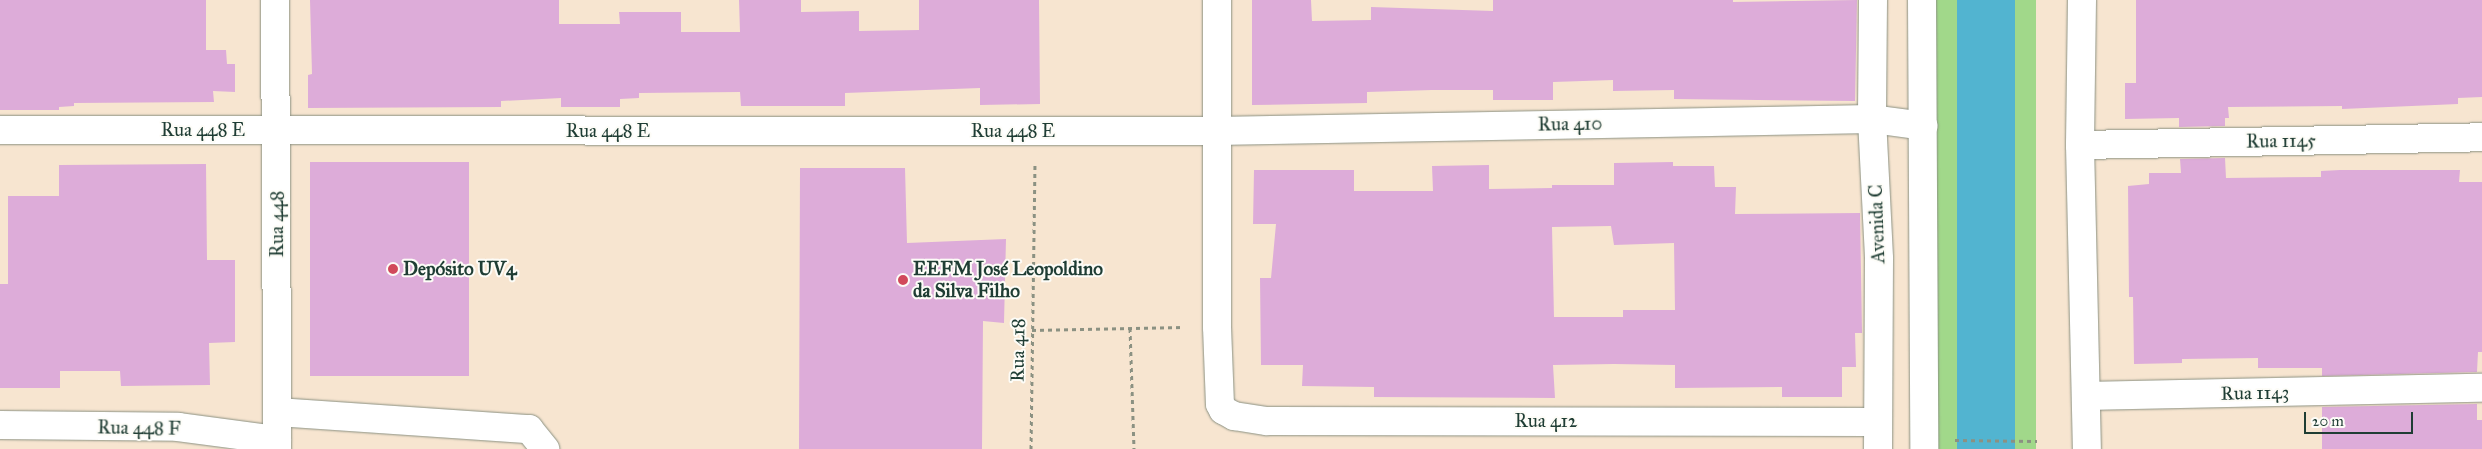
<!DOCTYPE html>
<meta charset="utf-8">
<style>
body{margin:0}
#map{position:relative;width:2482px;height:449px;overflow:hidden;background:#f7e5d0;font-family:"IM FELL Great Primer",serif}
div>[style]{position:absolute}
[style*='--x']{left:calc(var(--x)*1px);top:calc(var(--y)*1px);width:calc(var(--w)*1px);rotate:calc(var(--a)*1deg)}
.green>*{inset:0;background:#a1d88a;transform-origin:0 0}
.water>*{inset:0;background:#52b4d0;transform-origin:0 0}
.building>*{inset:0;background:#ddacd9;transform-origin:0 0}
.path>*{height:3px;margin-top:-1.5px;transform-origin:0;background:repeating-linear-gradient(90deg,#8b9182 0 4px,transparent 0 8px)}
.roads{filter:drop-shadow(0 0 1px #8b9182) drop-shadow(0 0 1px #8b9182)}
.pedestrian>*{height:28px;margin:-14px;padding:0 14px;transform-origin:14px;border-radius:14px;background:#fff}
.minor>*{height:28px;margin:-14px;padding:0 14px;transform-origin:14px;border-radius:14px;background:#fff}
.tertiary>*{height:28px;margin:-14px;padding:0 14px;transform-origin:14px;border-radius:14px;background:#fff}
.dots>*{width:14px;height:14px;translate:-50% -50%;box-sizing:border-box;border:2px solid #fdfcf7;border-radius:50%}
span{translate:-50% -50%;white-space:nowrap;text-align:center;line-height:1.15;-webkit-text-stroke:4px #fdfcf7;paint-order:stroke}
.street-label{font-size:19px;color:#1f3d34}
.poi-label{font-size:19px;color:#1f3d34;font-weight:700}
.left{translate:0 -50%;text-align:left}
.scale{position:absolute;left:2304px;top:412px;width:109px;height:22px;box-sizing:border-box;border:2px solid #1f3d34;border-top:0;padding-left:6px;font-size:15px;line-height:18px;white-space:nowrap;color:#1f3d34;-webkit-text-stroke:4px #fdfcf7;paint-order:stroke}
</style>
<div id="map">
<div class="green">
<i style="left:1931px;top:0;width:105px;height:449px"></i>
</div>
<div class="water">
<i style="left:1957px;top:0;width:58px;height:449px"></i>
</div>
<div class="building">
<i style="clip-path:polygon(0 0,206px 0,206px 50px,226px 50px,227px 64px,235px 64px,235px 92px,213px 91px,214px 102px,74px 103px,74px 106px,59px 107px,59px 110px,0 110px)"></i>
<i style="clip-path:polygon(310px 0,559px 0,559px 24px,620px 24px,619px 12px,681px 12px,681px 32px,740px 32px,739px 0,801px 0,801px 12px,859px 11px,859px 31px,919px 30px,919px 0,1039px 0,1040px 104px,980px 105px,980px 88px,845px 93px,845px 106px,741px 106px,740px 92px,639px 93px,639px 98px,620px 99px,620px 107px,561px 107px,561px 98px,501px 101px,501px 107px,308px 108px,308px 75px,312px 74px)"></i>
<i style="clip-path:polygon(1252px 0,1311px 0,1312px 21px,1371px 20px,1371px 7px,1493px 11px,1493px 0,1733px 0,1733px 2px,1857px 0,1855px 101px,1674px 99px,1674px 90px,1613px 91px,1613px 80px,1553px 82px,1553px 100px,1493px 100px,1493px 90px,1432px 90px,1367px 92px,1367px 103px,1252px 105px)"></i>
<i style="clip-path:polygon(2136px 0,2482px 0,2482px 97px,2458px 98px,2458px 104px,2342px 109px,2342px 106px,2228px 107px,2229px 118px,2225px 118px,2225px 126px,2179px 127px,2179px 118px,2125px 119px,2125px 83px,2136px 83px)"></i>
<i style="clip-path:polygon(2225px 158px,2226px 178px,2321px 177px,2321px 171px,2340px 170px,2460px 170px,2459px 182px,2482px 182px,2482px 352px,2478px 352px,2477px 372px,2322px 376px,2322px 368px,2258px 368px,2258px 358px,2182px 359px,2182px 363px,2134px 364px,2133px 297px,2129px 297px,2128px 186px,2149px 184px,2149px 173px,2181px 173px,2180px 159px)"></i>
<i style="left:310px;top:162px;width:159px;height:214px"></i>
<i style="clip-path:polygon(evenodd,1673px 162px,1673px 166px,1714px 166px,1715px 187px,1736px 187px,1735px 214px,1860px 213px,1862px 333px,1855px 333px,1856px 367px,1842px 367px,1842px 397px,1782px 397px,1782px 387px,1675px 388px,1675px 365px,1614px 364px,1553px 365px,1555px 398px,1374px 397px,1374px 387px,1302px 386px,1303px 365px,1261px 365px,1260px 278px,1271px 278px,1276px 224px,1253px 224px,1254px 170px,1354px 170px,1354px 191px,1433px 191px,1432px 166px,1489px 165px,1489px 189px,1552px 188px,1552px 185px,1614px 185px,1614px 163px,1673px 162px,1611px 226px,1614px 245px,1674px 243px,1675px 310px,1623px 310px,1623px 317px,1554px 317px,1552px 227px,1611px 226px)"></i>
<i style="clip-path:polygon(206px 164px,207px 260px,235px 260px,235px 342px,209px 343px,210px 385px,121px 386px,120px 371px,60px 371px,60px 388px,0 388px,0 284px,8px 284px,8px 196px,59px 196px,59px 165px)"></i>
<i style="clip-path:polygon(800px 168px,905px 168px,907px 243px,1006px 239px,1004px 323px,983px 321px,982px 449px,799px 449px)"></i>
<i style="clip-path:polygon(2477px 404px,2477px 420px,2482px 420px,2482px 449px,2322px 449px,2322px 407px)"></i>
</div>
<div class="path">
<i style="--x:1130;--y:328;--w:121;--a:88.1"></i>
<i style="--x:1032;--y:330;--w:152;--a:-1.1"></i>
<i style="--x:1955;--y:440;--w:82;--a:0.7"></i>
<i style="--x:1031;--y:449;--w:285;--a:-89.2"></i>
</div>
<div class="roads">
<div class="pedestrian">
<i style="--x:277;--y:412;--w:253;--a:3.9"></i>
<i style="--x:529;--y:429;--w:26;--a:51"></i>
</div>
<div class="minor">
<i style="--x:275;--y:0;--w:449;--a:89.7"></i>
<i style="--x:1217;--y:0;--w:327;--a:90"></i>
<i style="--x:1217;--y:327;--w:77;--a:87.8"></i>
<i style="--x:1220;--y:404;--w:7;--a:63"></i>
<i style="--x:1223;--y:410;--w:13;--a:29"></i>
<i style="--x:1234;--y:416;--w:33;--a:9"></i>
<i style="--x:1267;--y:421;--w:610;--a:0.09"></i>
<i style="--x:0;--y:130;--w:1216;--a:0.05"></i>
<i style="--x:1216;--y:131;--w:656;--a:-1.05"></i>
<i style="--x:1872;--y:119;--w:52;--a:7.7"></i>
<i style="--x:2080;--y:145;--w:402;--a:-1.1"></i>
<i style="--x:2087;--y:396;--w:395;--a:-1.2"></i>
<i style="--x:0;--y:425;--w:178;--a:0.6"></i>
<i style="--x:178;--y:427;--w:100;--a:7.5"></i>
</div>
<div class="tertiary">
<i style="--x:1873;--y:0;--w:119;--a:90.5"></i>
<i style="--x:1872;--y:119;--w:140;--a:87.1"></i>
<i style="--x:1879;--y:259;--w:190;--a:90.3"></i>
<i style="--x:1922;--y:0;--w:449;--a:89.7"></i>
<i style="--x:2082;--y:0;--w:145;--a:90.8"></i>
<i style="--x:2080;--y:145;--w:304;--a:88.7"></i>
</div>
</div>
<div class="dots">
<i style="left:393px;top:269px;background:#d1495b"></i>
<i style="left:903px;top:280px;background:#d1495b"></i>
</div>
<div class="street-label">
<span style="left:1570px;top:124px;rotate:-1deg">Rua 410</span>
<span style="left:203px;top:130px">Rua 448 E</span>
<span style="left:608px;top:131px">Rua 448 E</span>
<span style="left:1013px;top:131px">Rua 448 E</span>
<span style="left:2281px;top:141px;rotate:-1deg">Rua 1145</span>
<span style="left:277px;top:224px;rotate:-90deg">Rua 448</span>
<span style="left:1877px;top:224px;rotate:-92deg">Avenida C</span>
<span style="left:1018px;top:350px;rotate:-89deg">Rua 418</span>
<span style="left:2255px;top:393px;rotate:-1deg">Rua 1143</span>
<span style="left:1546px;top:421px">Rua 412</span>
<span style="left:139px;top:428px;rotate:1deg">Rua 448 F</span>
</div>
<div class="poi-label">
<span class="left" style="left:403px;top:269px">Depósito UV4</span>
<span class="left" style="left:913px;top:280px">EEFM José Leopoldino<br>da Silva Filho</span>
</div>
<div class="scale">20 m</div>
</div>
